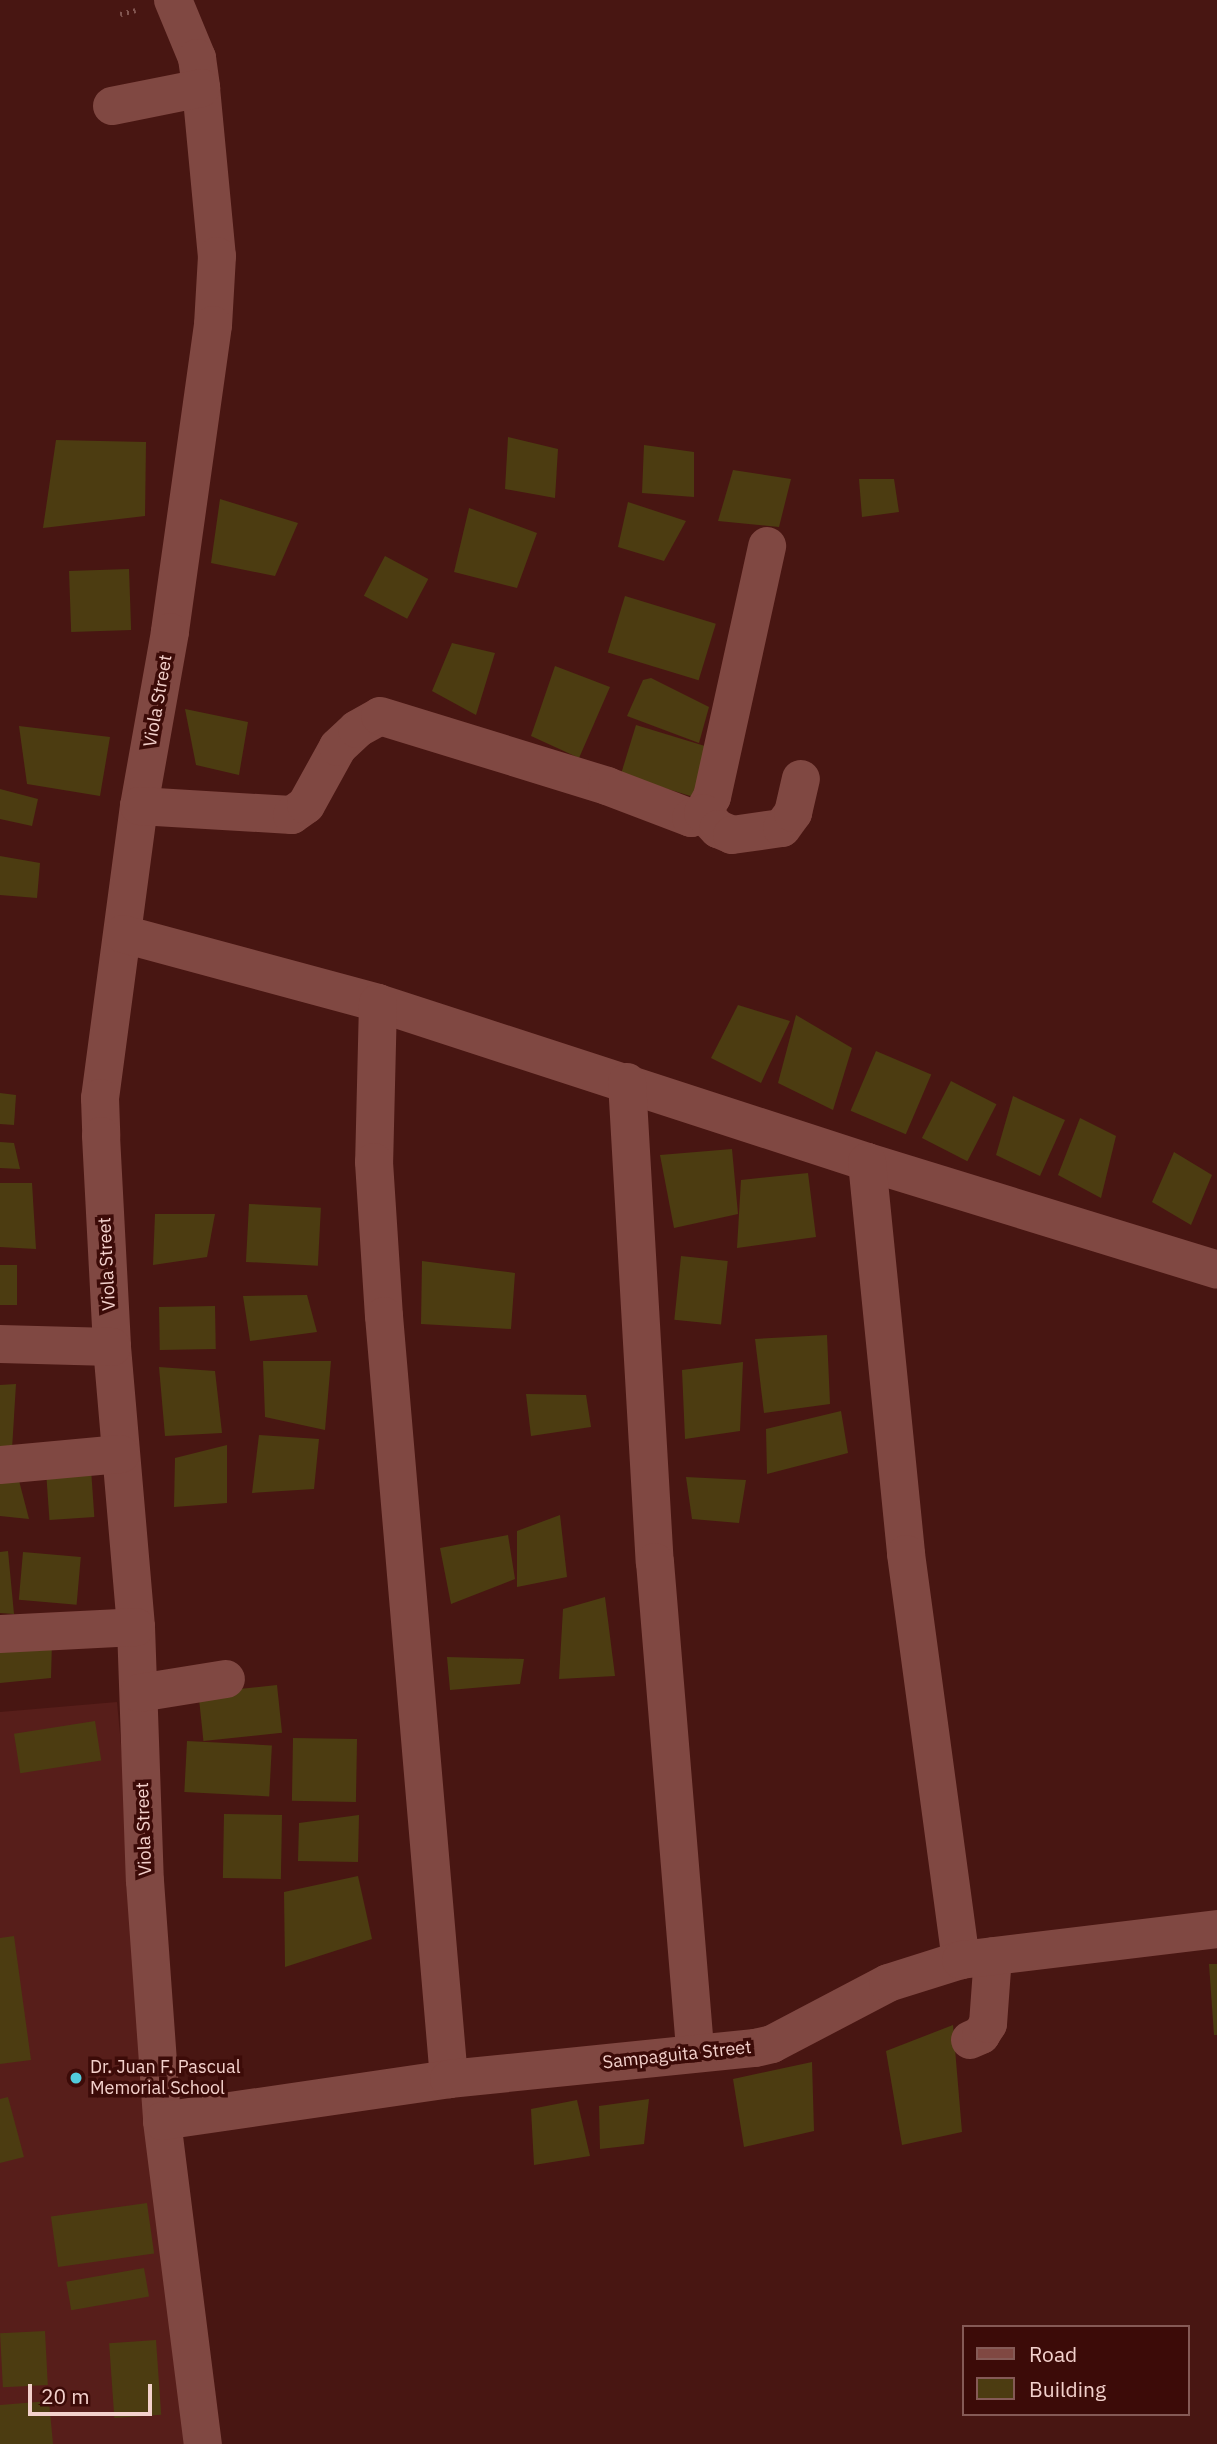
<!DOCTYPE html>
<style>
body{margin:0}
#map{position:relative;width:1217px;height:2444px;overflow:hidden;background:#481612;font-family:"IBM Plex Sans",sans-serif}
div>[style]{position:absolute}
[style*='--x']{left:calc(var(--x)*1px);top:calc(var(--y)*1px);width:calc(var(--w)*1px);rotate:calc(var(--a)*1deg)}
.built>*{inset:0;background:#571e1a}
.building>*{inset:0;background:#4c3c11;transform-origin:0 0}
.path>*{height:4.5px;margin-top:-2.25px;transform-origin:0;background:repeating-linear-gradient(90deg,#825651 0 2px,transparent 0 7px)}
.minor>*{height:38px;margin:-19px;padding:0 19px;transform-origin:19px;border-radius:19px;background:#804842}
.dots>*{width:19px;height:19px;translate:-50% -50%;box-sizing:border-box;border:4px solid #3c0b08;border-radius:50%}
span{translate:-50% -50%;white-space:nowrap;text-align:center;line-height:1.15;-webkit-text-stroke:7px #3c0b08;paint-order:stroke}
.street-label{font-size:18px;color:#f3d1cc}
.poi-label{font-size:18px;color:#f3d1cc}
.left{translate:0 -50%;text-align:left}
.legend{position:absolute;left:962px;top:2325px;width:228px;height:91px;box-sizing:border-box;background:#3c0b08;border:2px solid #855a56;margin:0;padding:9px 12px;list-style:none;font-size:21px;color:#f3d1cc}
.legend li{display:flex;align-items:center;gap:14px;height:35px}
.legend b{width:35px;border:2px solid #855a56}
.scale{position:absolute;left:28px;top:2384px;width:124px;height:32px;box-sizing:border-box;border:4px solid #f3d1cc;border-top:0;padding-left:9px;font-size:21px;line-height:24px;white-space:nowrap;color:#f3d1cc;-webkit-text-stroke:5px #3c0b08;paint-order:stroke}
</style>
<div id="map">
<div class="built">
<i style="clip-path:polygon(117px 1702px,186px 2444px,0 2444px,0 1712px)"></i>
</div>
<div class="building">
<i style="clip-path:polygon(508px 437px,558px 449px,555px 498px,505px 489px)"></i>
<i style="clip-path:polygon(56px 440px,146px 442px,145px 516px,43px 528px)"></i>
<i style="clip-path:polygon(644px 445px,694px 452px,694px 497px,642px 493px)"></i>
<i style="clip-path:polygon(733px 470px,791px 479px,779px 527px,718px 521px)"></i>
<i style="clip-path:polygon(859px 479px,894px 479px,899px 512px,862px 517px)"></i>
<i style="clip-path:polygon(220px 499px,298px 523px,275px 576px,211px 563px)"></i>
<i style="clip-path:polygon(628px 502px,686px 521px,664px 561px,618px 547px)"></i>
<i style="clip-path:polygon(469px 508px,537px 533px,517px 588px,454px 572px)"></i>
<i style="left:385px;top:556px;width:49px;height:45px;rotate:28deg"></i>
<i style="left:129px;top:569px;width:61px;height:60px;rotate:88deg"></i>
<i style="left:625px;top:596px;width:95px;height:59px;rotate:17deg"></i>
<i style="clip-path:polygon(452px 643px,495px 653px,476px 715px,432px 691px)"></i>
<i style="clip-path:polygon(555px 666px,610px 687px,579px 758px,531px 736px)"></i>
<i style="clip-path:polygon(651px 678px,709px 707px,699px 743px,627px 716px,643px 680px)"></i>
<i style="clip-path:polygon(185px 709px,248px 722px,239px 775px,196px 765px)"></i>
<i style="left:636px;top:725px;width:78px;height:52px;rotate:17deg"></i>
<i style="clip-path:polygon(19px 726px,110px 737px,100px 796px,27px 784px)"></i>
<i style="clip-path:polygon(0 789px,38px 799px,32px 826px,0 819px)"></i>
<i style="clip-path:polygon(0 856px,40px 863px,37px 898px,0 895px)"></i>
<i style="clip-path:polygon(738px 1005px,790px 1021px,761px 1083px,711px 1058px)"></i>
<i style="clip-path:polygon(796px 1015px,852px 1048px,833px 1110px,778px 1083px)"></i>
<i style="left:876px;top:1051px;width:60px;height:65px;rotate:23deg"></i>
<i style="left:951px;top:1081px;width:51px;height:64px;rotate:27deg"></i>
<i style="clip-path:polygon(0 1093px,16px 1095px,14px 1125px,0 1124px)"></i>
<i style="clip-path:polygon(1013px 1096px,1065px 1120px,1040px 1176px,996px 1155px)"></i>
<i style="clip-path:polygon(1080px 1118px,1116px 1136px,1101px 1198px,1058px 1175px)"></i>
<i style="clip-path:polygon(0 1142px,14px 1143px,20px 1169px,0 1168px)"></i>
<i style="clip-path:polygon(732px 1149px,738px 1214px,674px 1228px,660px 1155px)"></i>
<i style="clip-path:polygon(1174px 1152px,1212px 1175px,1191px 1225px,1152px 1202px)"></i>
<i style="clip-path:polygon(808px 1173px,816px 1237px,737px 1248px,741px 1180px)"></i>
<i style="clip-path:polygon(0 1183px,32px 1183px,36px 1249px,0 1247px)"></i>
<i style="left:249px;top:1204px;width:72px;height:58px;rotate:3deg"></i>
<i style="clip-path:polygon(155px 1214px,215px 1214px,207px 1257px,153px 1265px)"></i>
<i style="left:681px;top:1256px;width:47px;height:64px;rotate:6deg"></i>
<i style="clip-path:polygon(422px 1261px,515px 1273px,511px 1329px,421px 1324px)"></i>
<i style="left:0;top:1265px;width:17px;height:40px"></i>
<i style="clip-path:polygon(307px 1295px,317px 1332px,250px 1341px,243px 1296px)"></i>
<i style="left:215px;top:1306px;width:43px;height:56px;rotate:89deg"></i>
<i style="clip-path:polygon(827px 1335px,830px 1404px,764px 1413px,755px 1339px)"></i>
<i style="clip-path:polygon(263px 1361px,331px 1361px,325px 1430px,265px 1417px)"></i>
<i style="clip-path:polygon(743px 1362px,740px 1431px,685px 1439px,682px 1370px)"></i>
<i style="clip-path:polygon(159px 1367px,215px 1371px,222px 1433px,165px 1436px)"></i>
<i style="clip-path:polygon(16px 1384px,12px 1449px,0 1448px,0 1385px)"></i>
<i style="clip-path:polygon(526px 1394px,586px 1395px,591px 1427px,531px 1436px)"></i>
<i style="clip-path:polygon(841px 1411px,848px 1453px,767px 1474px,766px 1429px)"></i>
<i style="clip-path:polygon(259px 1435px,319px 1439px,314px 1489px,252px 1493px)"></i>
<i style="clip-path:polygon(227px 1445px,227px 1503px,174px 1507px,175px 1458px)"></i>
<i style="left:91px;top:1469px;width:48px;height:45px;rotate:86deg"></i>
<i style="clip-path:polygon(0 1472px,17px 1473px,29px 1519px,0 1516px)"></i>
<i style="clip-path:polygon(686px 1477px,746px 1480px,739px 1523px,692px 1519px)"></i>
<i style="clip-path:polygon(560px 1515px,567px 1577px,517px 1587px,517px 1531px)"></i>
<i style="clip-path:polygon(508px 1535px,515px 1579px,451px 1604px,440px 1548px)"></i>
<i style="clip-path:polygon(8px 1551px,14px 1614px,0 1613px,0 1552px)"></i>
<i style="left:23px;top:1552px;width:58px;height:48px;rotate:5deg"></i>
<i style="clip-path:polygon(605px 1597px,615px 1676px,559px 1679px,563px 1609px)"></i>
<i style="clip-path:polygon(52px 1641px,51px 1678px,0 1683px,0 1644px)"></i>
<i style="clip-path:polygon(447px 1657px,524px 1659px,520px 1684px,450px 1690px)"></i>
<i style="left:277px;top:1685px;width:48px;height:79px;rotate:84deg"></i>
<i style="left:95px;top:1721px;width:40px;height:82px;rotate:81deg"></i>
<i style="left:357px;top:1739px;width:63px;height:64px;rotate:91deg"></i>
<i style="left:187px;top:1741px;width:85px;height:51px;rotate:3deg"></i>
<i style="left:224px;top:1814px;width:58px;height:64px;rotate:1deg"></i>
<i style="clip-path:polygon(359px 1815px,358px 1862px,298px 1861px,299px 1823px)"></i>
<i style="clip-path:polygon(358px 1876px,372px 1939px,285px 1967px,284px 1892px)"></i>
<i style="clip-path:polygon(14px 1936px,31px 2060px,0 2064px,0 1938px)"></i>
<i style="clip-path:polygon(1209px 1964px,1217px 1964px,1217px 2035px,1214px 2035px)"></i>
<i style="clip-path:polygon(953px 2025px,962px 2132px,902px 2145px,886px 2051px)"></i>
<i style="clip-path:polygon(812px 2062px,814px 2131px,744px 2147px,733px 2079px)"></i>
<i style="clip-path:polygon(8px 2097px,24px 2157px,0 2163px,0 2099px)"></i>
<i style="clip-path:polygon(649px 2099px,644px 2144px,600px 2149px,599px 2106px)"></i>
<i style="clip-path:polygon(577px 2100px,590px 2156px,534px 2165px,531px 2109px)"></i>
<i style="left:147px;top:2203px;width:51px;height:97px;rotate:82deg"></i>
<i style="left:144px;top:2268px;width:29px;height:79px;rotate:80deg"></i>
<i style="left:45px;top:2331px;width:54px;height:45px;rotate:87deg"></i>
<i style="left:156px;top:2340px;width:75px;height:47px;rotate:86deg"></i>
<i style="clip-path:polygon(49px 2401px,53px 2444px,0 2444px,0 2405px)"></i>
</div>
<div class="path">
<i style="--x:120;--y:14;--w:16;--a:-14"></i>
</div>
<div class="minor">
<i style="--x:173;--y:0;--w:63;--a:67.5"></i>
<i style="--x:197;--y:58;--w:30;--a:82"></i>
<i style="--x:201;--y:88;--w:169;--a:84.6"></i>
<i style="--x:217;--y:256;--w:69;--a:93.3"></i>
<i style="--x:213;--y:325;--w:310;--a:98"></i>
<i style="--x:170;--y:632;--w:177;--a:100.1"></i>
<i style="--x:139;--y:806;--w:295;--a:97.6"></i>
<i style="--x:100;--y:1098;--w:38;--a:88"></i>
<i style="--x:101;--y:1136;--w:211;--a:87"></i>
<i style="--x:112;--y:1347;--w:281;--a:85.1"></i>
<i style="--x:136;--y:1627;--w:254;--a:88"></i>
<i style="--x:145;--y:1881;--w:241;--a:85.9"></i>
<i style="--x:162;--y:2121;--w:326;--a:82.8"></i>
<i style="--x:112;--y:106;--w:91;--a:-11.4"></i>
<i style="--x:139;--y:806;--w:153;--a:3.4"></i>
<i style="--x:292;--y:815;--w:17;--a:-36"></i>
<i style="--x:306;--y:805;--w:66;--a:-61.1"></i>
<i style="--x:338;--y:747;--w:26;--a:-43"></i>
<i style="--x:357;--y:729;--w:26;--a:-29"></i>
<i style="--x:380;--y:716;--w:238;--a:17.1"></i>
<i style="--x:607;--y:786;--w:90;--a:20.9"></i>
<i style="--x:691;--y:818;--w:13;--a:-23"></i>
<i style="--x:703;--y:813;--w:18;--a:-61"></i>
<i style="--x:712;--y:797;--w:257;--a:-77.6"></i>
<i style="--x:703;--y:813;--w:22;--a:47"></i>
<i style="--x:718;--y:829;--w:15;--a:23"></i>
<i style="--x:732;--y:835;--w:50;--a:-8"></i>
<i style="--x:782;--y:828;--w:19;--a:-54"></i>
<i style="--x:793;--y:813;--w:35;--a:-77"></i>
<i style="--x:123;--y:934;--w:264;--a:15.1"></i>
<i style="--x:378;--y:1003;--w:514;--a:18.01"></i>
<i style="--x:867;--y:1162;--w:366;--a:17.1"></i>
<i style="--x:378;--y:1003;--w:159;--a:91.4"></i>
<i style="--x:374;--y:1162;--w:154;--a:86.3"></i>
<i style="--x:384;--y:1316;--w:766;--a:85.13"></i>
<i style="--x:627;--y:1082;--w:481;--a:86.7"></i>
<i style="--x:655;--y:1562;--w:492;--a:85.3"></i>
<i style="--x:867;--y:1162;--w:394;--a:84.3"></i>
<i style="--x:906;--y:1554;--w:410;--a:82.3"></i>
<i style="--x:0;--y:1344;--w:112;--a:1.5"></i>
<i style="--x:0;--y:1465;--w:121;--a:-5.2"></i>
<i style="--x:0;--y:1634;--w:136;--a:-2.9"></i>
<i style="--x:139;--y:1693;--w:88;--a:-9.1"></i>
<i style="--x:970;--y:2040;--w:12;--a:-24"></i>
<i style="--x:981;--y:2035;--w:13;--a:-58"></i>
<i style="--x:988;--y:2024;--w:68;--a:-85.8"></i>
<i style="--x:162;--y:2121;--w:290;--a:-8.3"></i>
<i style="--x:449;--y:2079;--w:308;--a:-5.8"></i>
<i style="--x:755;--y:2048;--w:17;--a:-13"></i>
<i style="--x:772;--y:2044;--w:131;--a:-27.7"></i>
<i style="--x:888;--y:1983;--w:77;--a:-17.5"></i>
<i style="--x:961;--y:1960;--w:258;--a:-6.9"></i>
</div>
<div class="dots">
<i style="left:76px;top:2078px;background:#53cbdb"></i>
</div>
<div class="street-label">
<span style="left:158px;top:701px;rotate:-80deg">Viola Street</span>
<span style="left:107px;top:1264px;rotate:-93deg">Viola Street</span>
<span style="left:144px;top:1829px;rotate:-92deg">Viola Street</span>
<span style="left:677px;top:2055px;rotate:-6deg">Sampaguita Street</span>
</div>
<div class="poi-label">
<span class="left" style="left:90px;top:2078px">Dr. Juan F. Pascual<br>Memorial School</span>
</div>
<ul class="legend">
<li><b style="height:9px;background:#804842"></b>Road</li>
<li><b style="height:19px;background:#4c3c11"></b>Building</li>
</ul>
<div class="scale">20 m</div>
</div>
